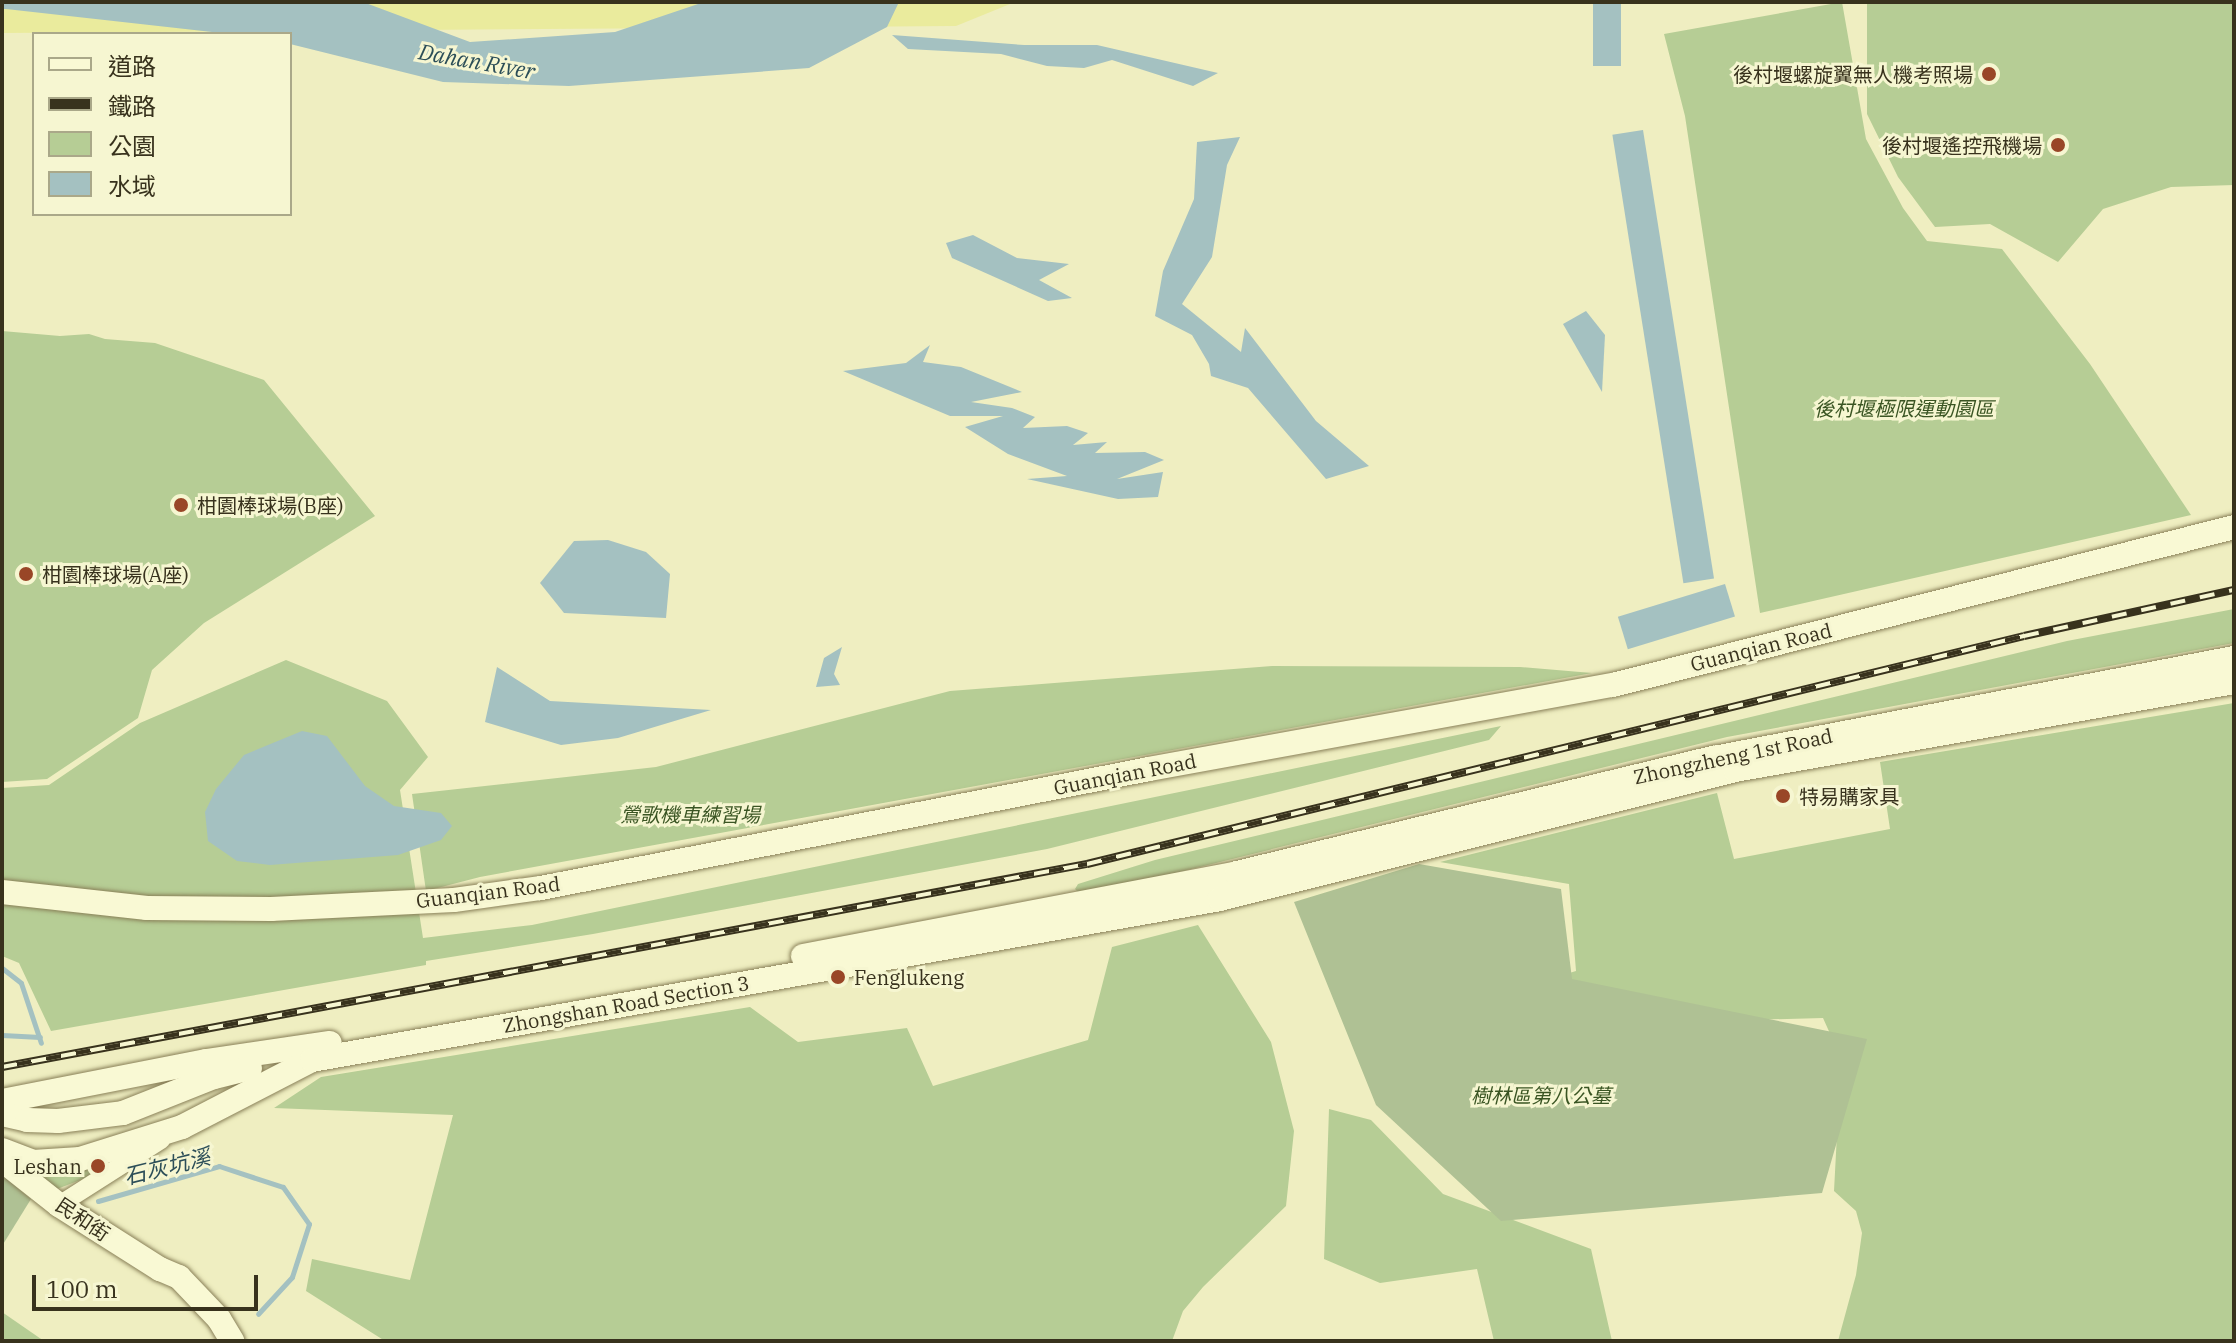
<!DOCTYPE html>
<meta charset="utf-8">
<style>
body{margin:0}
#map{position:relative;width:2236px;height:1343px;overflow:hidden;background:#efeec1;font-family:"IBM Plex Serif","Noto Sans TC",serif}
div>[style]{position:absolute}
[style*='--x']{left:calc(var(--x)*1px);top:calc(var(--y)*1px);width:calc(var(--w)*1px);rotate:calc(var(--a)*1deg)}
.green>*{inset:0;background:#b6cd95}
.sand>*{inset:0;background:#eaeb9d}
.cemetery>*{inset:0;background:#afc194}
.water>*{inset:0;background:#a4c1c1;transform-origin:0 0}
.stream>*{height:5px;margin:-2.5px;padding:0 2.5px;transform-origin:2.5px;border-radius:2.5px;background:#a4c1c1}
.roads{filter:drop-shadow(0 0 2px #898058) drop-shadow(0 0 2px #898058)}
.street>*{height:18px;margin:-9px;padding:0 9px;transform-origin:9px;border-radius:9px;background:#f9f9d4}
.secondary>*{height:24px;margin:-12px;padding:0 12px;transform-origin:12px;border-radius:12px;background:#f9f9d4}
.rail>*{height:8px;margin-top:-4px;transform-origin:0;background:repeating-linear-gradient(90deg,#f6f6d1 0 15px,#38321d 0 30px);box-sizing:border-box;border-block:2px solid #38321d}
.dots>*{width:22px;height:22px;translate:-50% -50%;box-sizing:border-box;border:4px solid #f6f6d1;border-radius:50%}
span{translate:-50% -50%;white-space:nowrap;text-align:center;line-height:1.15;-webkit-text-stroke:6px #f6f6d1;paint-order:stroke}
.poi-label{font-size:20px;color:#38321d}
.right{translate:-100% -50%;text-align:right}
.left{translate:0 -50%;text-align:left}
.park-label{font-size:20px;color:#3a5523;font-style:italic}
.street-label{font-size:20px;color:#38321d}
.water-label{font-size:22px;color:#2c4e58;font-style:italic}
.frame{position:absolute;inset:0;border:4px solid #38321d;pointer-events:none}
.legend{position:absolute;left:32px;top:32px;width:260px;height:184px;box-sizing:border-box;background:#f6f6d1;border:2px solid #aaa889;margin:0;padding:10px 14px;list-style:none;font-size:24px;color:#38321d}
.legend li{display:flex;align-items:center;gap:16px;height:40px}
.legend b{width:40px;border:2px solid #aaa889}
.scale{position:absolute;left:32px;top:1275px;width:226px;height:36px;box-sizing:border-box;border:4px solid #38321d;border-top:0;padding-left:10px;font-size:24px;line-height:28px;white-space:nowrap;color:#38321d;-webkit-text-stroke:6px #f6f6d1;paint-order:stroke}
</style>
<div id="map">
<div class="green">
<i style="clip-path:polygon(1842px 2px,1866px 139px,1903px 208px,1927px 241px,2002px 249px,2090px 364px,2191px 515px,1760px 613px,1685px 116px,1664px 34px)"></i>
<i style="clip-path:polygon(1867px 2px,2234px 2px,2234px 185px,2171px 187px,2103px 209px,2058px 262px,1990px 224px,1935px 227px,1898px 177px,1867px 114px)"></i>
<i style="clip-path:polygon(2px 331px,60px 336px,89px 334px,105px 339px,155px 343px,264px 380px,375px 516px,204px 623px,152px 670px,138px 718px,47px 779px,2px 782px)"></i>
<i style="clip-path:polygon(2234px 609px,2234px 643px,1727px 737px,1167px 875px,1078px 892px,1075px 889px,1078px 884px,1155px 860px,2067px 641px)"></i>
<i style="clip-path:polygon(286px 660px,387px 701px,428px 757px,400px 790px,423px 938px,532px 925px,1501px 726px,1489px 740px,1047px 849px,593px 934px,426px 961px,426px 965px,51px 1031px,19px 963px,2px 956px,2px 788px,49px 785px,140px 723px)"></i>
<i style="clip-path:polygon(1272px 666px,1520px 667px,1592px 673px,480px 877px,426px 891px,412px 794px,656px 767px,950px 691px)"></i>
<i style="clip-path:polygon(2234px 703px,2234px 1341px,1838px 1341px,1856px 1275px,1862px 1233px,1856px 1211px,1834px 1191px,1841px 1058px,1823px 1018px,1746px 1020px,1723px 1058px,1526px 986px,1576px 971px,1569px 884px,1440px 862px,1717px 793px,1734px 859px,1890px 829px,1880px 762px)"></i>
<i style="clip-path:polygon(1198px 925px,1271px 1042px,1294px 1131px,1286px 1206px,1203px 1287px,1183px 1311px,1172px 1341px,385px 1341px,306px 1291px,312px 1259px,410px 1280px,453px 1115px,274px 1108px,321px 1077px,750px 1007px,798px 1042px,907px 1028px,933px 1086px,1088px 1040px,1112px 947px)"></i>
<i style="clip-path:polygon(1329px 1109px,1371px 1120px,1443px 1194px,1591px 1249px,1612px 1341px,1494px 1341px,1477px 1269px,1380px 1283px,1324px 1259px)"></i>
<i style="clip-path:polygon(123px 1153px,83px 1179px,57px 1189px,23px 1168px)"></i>
<i style="clip-path:polygon(2px 1312px,44px 1341px,2px 1341px)"></i>
</div>
<div class="sand">
<i style="clip-path:polygon(2px 2px,1015px 2px,956px 26px,2px 33px)"></i>
</div>
<div class="cemetery">
<i style="clip-path:polygon(1419px 864px,1561px 889px,1572px 979px,1867px 1039px,1822px 1193px,1501px 1221px,1376px 1105px,1294px 902px)"></i>
<i style="clip-path:polygon(2px 1175px,31px 1199px,2px 1246px)"></i>
</div>
<div class="water">
<i style="clip-path:polygon(2px 2px,363px 2px,470px 42px,615px 32px,704px 2px,899px 2px,887px 27px,809px 68px,569px 86px,443px 82px,290px 44px,290px 34px,230px 34px,6px 9px,2px 9px)"></i>
<i style="left:1593px;top:2px;width:28px;height:64px"></i>
<i style="clip-path:polygon(892px 35px,1024px 45px,1097px 45px,1218px 73px,1193px 86px,1112px 60px,1084px 68px,1047px 66px,1001px 54px,908px 49px)"></i>
<i style="left:1643px;top:130px;width:454px;height:31px;rotate:81deg"></i>
<i style="clip-path:polygon(1240px 137px,1227px 165px,1212px 257px,1182px 304px,1241px 352px,1245px 328px,1316px 421px,1369px 466px,1326px 479px,1248px 388px,1211px 376px,1209px 364px,1192px 335px,1155px 316px,1163px 271px,1194px 199px,1197px 142px)"></i>
<i style="clip-path:polygon(973px 235px,1017px 258px,1069px 264px,1039px 280px,1072px 298px,1048px 301px,952px 258px,946px 243px)"></i>
<i style="clip-path:polygon(1586px 311px,1605px 335px,1602px 392px,1563px 324px)"></i>
<i style="clip-path:polygon(930px 345px,923px 362px,961px 367px,1022px 392px,971px 402px,1012px 408px,1035px 417px,1023px 428px,1067px 426px,1088px 433px,1073px 445px,1107px 442px,1095px 453px,1145px 452px,1164px 460px,1117px 479px,1163px 472px,1158px 497px,1118px 499px,1027px 479px,1067px 476px,1008px 454px,965px 427px,1003px 416px,950px 416px,843px 371px,906px 363px)"></i>
<i style="clip-path:polygon(608px 540px,646px 552px,670px 574px,666px 618px,564px 613px,540px 583px,574px 541px)"></i>
<i style="left:1725px;top:584px;width:34px;height:112px;rotate:73deg"></i>
<i style="clip-path:polygon(842px 647px,834px 674px,840px 685px,816px 687px,824px 658px)"></i>
<i style="clip-path:polygon(497px 667px,550px 701px,711px 710px,618px 738px,561px 745px,485px 722px)"></i>
<i style="clip-path:polygon(302px 731px,327px 736px,365px 786px,394px 806px,441px 813px,452px 826px,441px 840px,398px 855px,270px 865px,237px 861px,208px 841px,205px 812px,216px 789px,244px 755px)"></i>
</div>
<div class="stream">
<i style="--x:2;--y:968;--w:24;--a:38"></i>
<i style="--x:21;--y:983;--w:63;--a:71.6"></i>
<i style="--x:2;--y:1035;--w:38;--a:3"></i>
<i style="--x:98;--y:1201;--w:126;--a:-16.1"></i>
<i style="--x:219;--y:1166;--w:67;--a:18.2"></i>
<i style="--x:283;--y:1187;--w:45;--a:54.9"></i>
<i style="--x:309;--y:1224;--w:56;--a:107.8"></i>
<i style="--x:292;--y:1277;--w:50;--a:132.6"></i>
</div>
<div class="roads">
<div class="street">
<i style="--x:59;--y:1205;--w:121;--a:-32.5"></i>
</div>
<div class="secondary">
<i style="--x:2;--y:892;--w:146;--a:6.3"></i>
<i style="--x:147;--y:908;--w:124;--a:0.5"></i>
<i style="--x:271;--y:909;--w:183;--a:-2.8"></i>
<i style="--x:454;--y:900;--w:88;--a:-7.9"></i>
<i style="--x:541;--y:888;--w:620;--a:-11.07"></i>
<i style="--x:1149;--y:769;--w:472;--a:-10.3"></i>
<i style="--x:1613;--y:685;--w:641;--a:-14.27"></i>
<i style="--x:803;--y:956;--w:442;--a:-10.8"></i>
<i style="--x:1237;--y:873;--w:491;--a:-13.6"></i>
<i style="--x:1714;--y:758;--w:530;--a:-10.89"></i>
<i style="--x:2;--y:1101;--w:208;--a:-11.1"></i>
<i style="--x:206;--y:1061;--w:125;--a:-8.3"></i>
<i style="--x:2;--y:1114;--w:26;--a:13"></i>
<i style="--x:27;--y:1120;--w:31;--a:2"></i>
<i style="--x:58;--y:1121;--w:65;--a:-7"></i>
<i style="--x:123;--y:1113;--w:98;--a:-21.6"></i>
<i style="--x:214;--y:1077;--w:37;--a:-14"></i>
<i style="--x:2;--y:1150;--w:33;--a:21"></i>
<i style="--x:33;--y:1162;--w:47;--a:-3.7"></i>
<i style="--x:80;--y:1159;--w:107;--a:-17.4"></i>
<i style="--x:182;--y:1127;--w:146;--a:-27.3"></i>
<i style="--x:312;--y:1060;--w:922;--a:-10.05"></i>
<i style="--x:1220;--y:899;--w:531;--a:-14.06"></i>
<i style="--x:1735;--y:770;--w:507;--a:-10"></i>
<i style="--x:2;--y:1160;--w:73;--a:38.3"></i>
<i style="--x:59;--y:1205;--w:120;--a:32.4"></i>
<i style="--x:160;--y:1269;--w:21;--a:23"></i>
<i style="--x:179;--y:1277;--w:58;--a:46.4"></i>
<i style="--x:219;--y:1319;--w:26;--a:59"></i>
</div>
</div>
<div class="rail">
<i style="--x:2;--y:1067;--w:1104;--a:-10.6"></i>
<i style="--x:1087;--y:864;--w:964;--a:-13.68"></i>
<i style="--x:2024;--y:636;--w:215;--a:-12.4"></i>
</div>
<div class="dots">
<i style="left:1989px;top:74px;background:#994627"></i>
<i style="left:2058px;top:145px;background:#994627"></i>
<i style="left:181px;top:505px;background:#994627"></i>
<i style="left:26px;top:574px;background:#994627"></i>
<i style="left:1783px;top:796px;background:#994627"></i>
<i style="left:838px;top:977px;background:#994627"></i>
<i style="left:98px;top:1166px;background:#994627"></i>
</div>
<div class="poi-label">
<span class="right" style="left:1973px;top:74px">後村堰螺旋翼無人機考照場</span>
<span class="right" style="left:2042px;top:145px">後村堰遙控飛機場</span>
<span class="left" style="left:197px;top:505px">柑園棒球場(B座)</span>
<span class="left" style="left:42px;top:574px">柑園棒球場(A座)</span>
<span class="left" style="left:1799px;top:796px">特易購家具</span>
<span class="left" style="left:854px;top:977px">Fenglukeng</span>
<span class="right" style="left:82px;top:1166px">Leshan</span>
</div>
<div class="park-label">
<span style="left:1904px;top:408px">後村堰極限運動園區</span>
<span style="left:690px;top:814px">鶯歌機車練習場</span>
<span style="left:1541px;top:1095px">樹林區第八公墓</span>
</div>
<div class="street-label">
<span style="left:1761px;top:647px;rotate:-14deg">Guanqian Road</span>
<span style="left:1733px;top:756px;rotate:-12deg">Zhongzheng 1st Road</span>
<span style="left:1125px;top:774px;rotate:-11deg">Guanqian Road</span>
<span style="left:488px;top:892px;rotate:-7deg">Guanqian Road</span>
<span style="left:626px;top:1004px;rotate:-10deg">Zhongshan Road Section 3</span>
<span style="left:83px;top:1219px;rotate:34deg">民和街</span>
</div>
<div class="water-label">
<span style="left:477px;top:61px;rotate:10deg">Dahan River</span>
<span style="left:167px;top:1166px;rotate:-14deg">石灰坑溪</span>
</div>
<div class="frame"></div>
<ul class="legend">
<li><b style="height:10px;background:#f9f9d4"></b>道路</li>
<li><b style="height:10px;background:#38321d"></b>鐵路</li>
<li><b style="height:22px;background:#b6cd95"></b>公園</li>
<li><b style="height:22px;background:#a4c1c1"></b>水域</li>
</ul>
<div class="scale">100 m</div>
</div>
